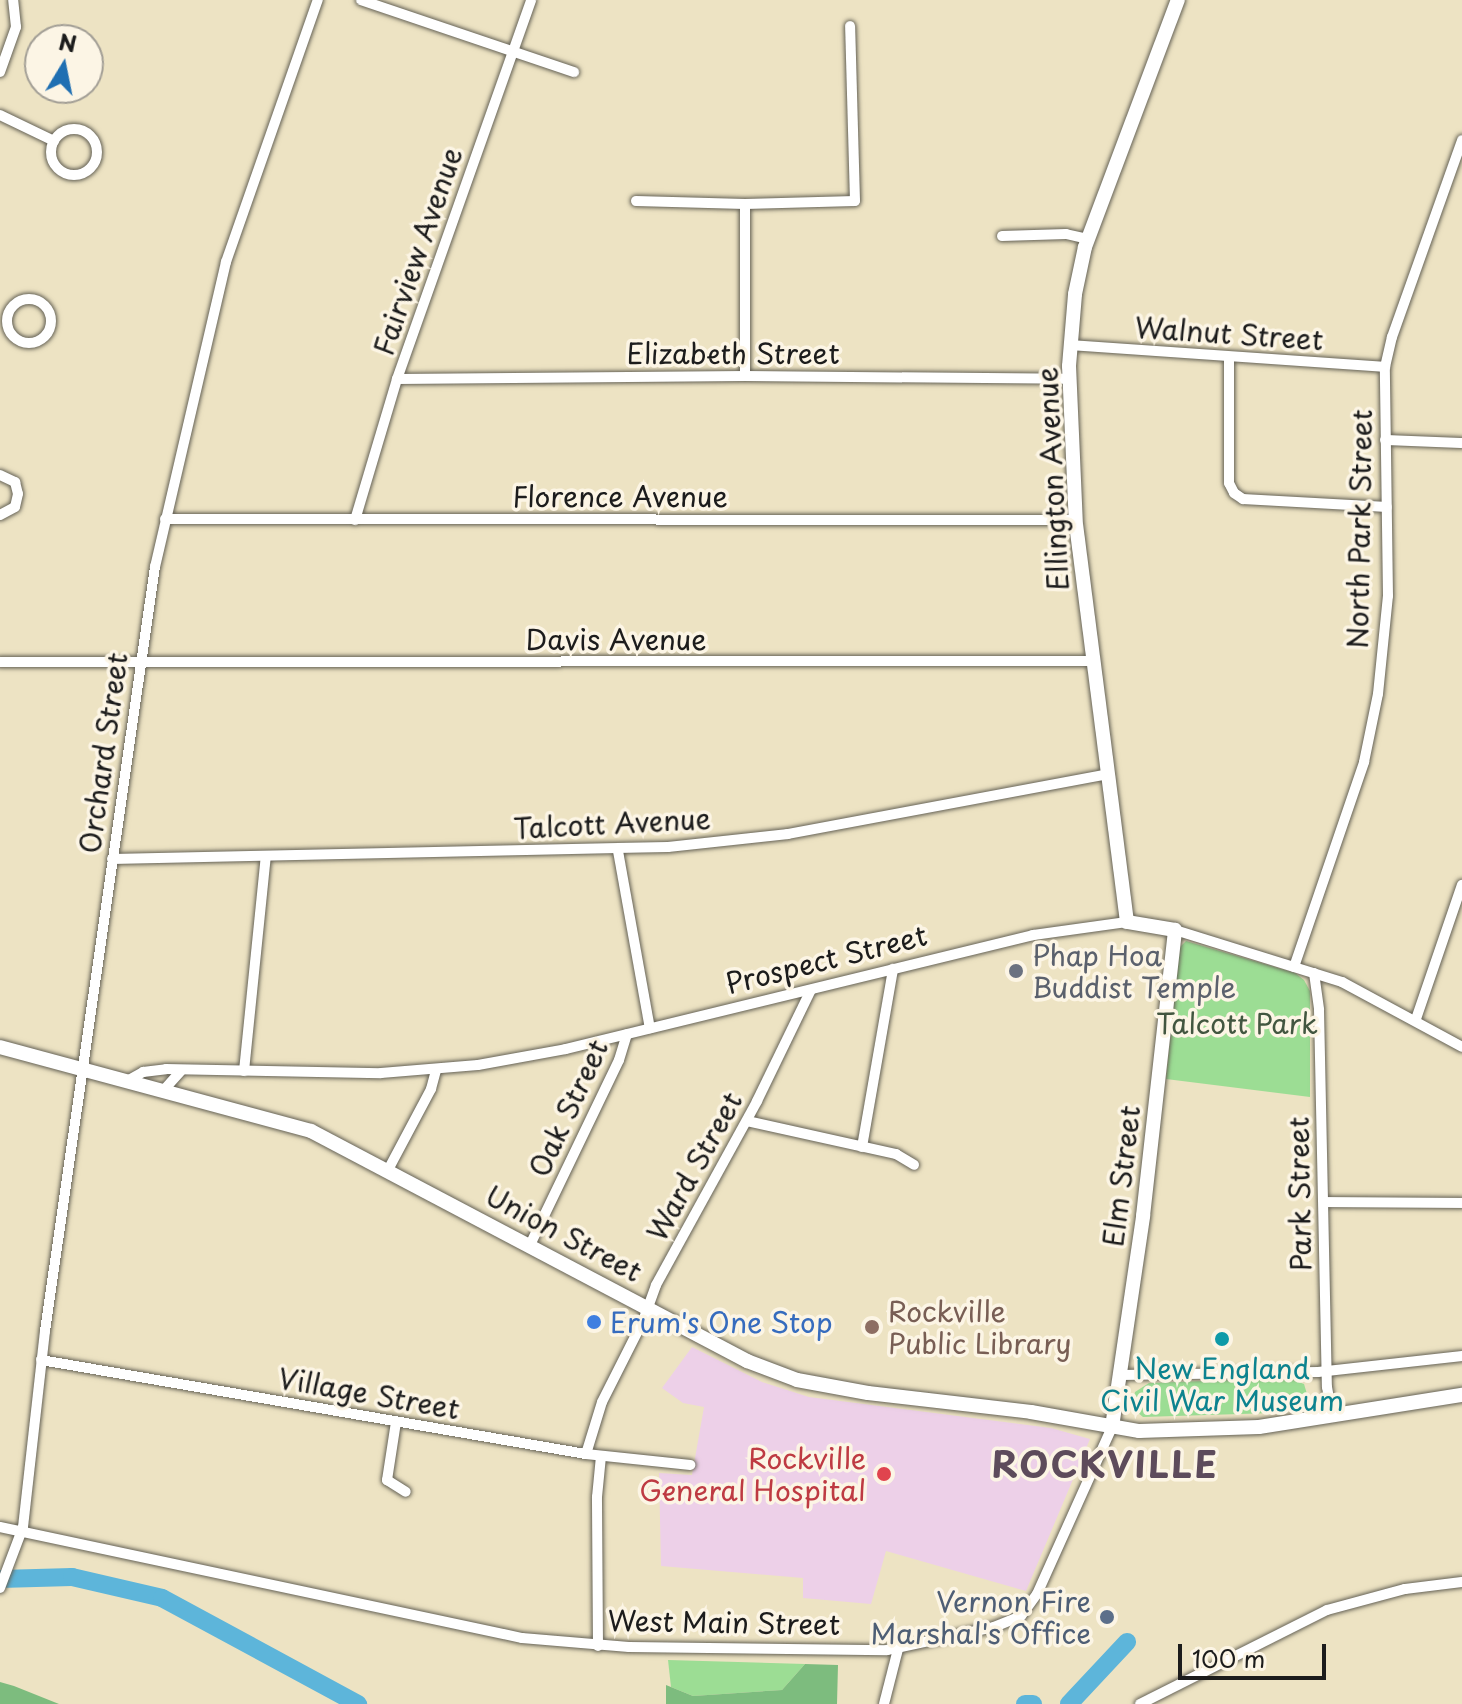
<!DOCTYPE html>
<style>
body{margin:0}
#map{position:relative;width:1462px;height:1704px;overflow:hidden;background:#ede3c3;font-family:"Playpen Sans",sans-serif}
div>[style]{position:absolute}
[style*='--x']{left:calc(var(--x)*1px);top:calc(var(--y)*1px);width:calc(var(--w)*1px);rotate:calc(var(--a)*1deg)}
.built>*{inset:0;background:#edd0e8}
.green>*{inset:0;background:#9cdd94}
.forest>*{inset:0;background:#7dbc7e}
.river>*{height:18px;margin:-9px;padding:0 9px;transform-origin:9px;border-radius:9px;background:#5db5da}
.roads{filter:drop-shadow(0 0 2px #656256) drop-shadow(0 0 2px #656256)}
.street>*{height:10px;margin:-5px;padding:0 5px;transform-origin:5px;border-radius:5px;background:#fff}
.street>.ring{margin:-5px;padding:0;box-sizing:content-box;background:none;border:10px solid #fff;border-radius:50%}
.secondary>*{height:14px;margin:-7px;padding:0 7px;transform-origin:7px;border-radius:7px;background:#fff}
.dots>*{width:22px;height:22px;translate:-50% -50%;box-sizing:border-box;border:4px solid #fcf5e5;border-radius:50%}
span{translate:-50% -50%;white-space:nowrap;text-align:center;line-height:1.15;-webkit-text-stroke:7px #fcf5e5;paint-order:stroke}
.street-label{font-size:28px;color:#1c1c1c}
.worship-label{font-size:28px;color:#5b616d}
.left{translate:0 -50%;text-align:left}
.park-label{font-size:28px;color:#425640}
.education-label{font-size:28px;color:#785e54}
.shop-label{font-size:28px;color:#366cbe}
.culture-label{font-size:28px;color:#0d838f}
.health-label{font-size:28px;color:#be3a42}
.right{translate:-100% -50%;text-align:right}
.service-label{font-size:28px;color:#4e5e75}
.district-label{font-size:36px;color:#5d4b5b;font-weight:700;letter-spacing:2px}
.north{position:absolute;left:24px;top:24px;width:80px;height:80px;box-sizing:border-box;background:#fcf5e5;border:2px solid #a29e95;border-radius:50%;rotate:10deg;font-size:22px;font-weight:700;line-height:32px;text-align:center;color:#1c1c1c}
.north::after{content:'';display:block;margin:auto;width:28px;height:36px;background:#1f6fb2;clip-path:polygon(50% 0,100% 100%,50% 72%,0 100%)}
.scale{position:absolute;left:1178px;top:1644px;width:148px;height:36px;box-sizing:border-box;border:4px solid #1c1c1c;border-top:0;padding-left:10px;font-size:24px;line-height:28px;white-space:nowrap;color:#1c1c1c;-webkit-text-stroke:6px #fcf5e5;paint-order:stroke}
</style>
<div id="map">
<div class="built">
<i style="clip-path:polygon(692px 1347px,762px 1382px,809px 1397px,1051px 1428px,1090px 1439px,1026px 1591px,886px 1551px,871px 1604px,803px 1598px,803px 1578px,661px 1566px,659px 1473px,692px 1475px,704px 1407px,683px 1403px,662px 1388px)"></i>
</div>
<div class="green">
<i style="clip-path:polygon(1186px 941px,1295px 973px,1304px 980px,1310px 991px,1310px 1097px,1166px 1079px,1180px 947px)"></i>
<i style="clip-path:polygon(1288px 1378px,1304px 1384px,1307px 1394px,1295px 1405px,1276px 1413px,1143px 1417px,1132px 1408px,1135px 1392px,1149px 1383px)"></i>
<i style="clip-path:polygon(668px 1660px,805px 1664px,782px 1690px,693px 1696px,671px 1687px)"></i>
</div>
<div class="forest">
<i style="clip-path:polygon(805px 1664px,838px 1665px,837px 1704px,666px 1704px,666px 1685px,693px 1696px,782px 1690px)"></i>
<i style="clip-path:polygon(0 1682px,14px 1686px,59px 1704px,0 1704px)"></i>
</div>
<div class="river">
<i style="--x:0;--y:1579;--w:72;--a:-1.6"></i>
<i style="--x:72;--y:1577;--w:92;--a:13.1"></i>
<i style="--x:162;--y:1598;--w:223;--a:28.4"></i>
<i style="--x:1025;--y:1704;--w:8;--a:0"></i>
<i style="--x:1069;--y:1704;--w:85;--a:-46.9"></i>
</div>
<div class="roads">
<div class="street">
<i style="--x:361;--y:0;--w:225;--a:18.7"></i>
<i style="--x:0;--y:72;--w:48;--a:-70.4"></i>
<i style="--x:16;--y:27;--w:27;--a:-96"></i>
<i style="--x:0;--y:115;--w:60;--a:25.7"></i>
<i class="ring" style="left:51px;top:129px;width:36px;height:36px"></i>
<i style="--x:636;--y:201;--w:109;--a:1.6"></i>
<i style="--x:745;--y:204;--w:110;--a:-1.6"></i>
<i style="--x:855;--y:201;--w:175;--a:-91.6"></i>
<i style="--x:745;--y:204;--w:172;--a:90"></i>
<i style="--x:1002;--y:236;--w:64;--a:-1.8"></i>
<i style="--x:1066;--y:234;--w:22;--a:13"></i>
<i class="ring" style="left:7px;top:299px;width:34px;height:34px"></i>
<i style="--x:1071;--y:345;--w:315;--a:4"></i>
<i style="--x:1229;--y:358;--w:125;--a:90"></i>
<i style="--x:1229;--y:483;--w:11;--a:63"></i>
<i style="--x:1234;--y:493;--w:11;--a:34"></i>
<i style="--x:1243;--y:499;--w:144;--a:3.2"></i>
<i style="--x:397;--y:379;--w:348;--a:-0.5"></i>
<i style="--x:745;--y:376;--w:324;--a:0.5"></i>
<i style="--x:1385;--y:440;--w:77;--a:2.2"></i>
<i style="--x:0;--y:475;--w:17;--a:25"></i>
<i style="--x:15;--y:482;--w:12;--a:76"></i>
<i style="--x:18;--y:494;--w:13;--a:103"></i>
<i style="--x:15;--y:507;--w:17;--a:152"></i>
<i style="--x:165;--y:519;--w:910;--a:0.06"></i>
<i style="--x:355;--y:520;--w:147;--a:-73.4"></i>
<i style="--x:397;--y:379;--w:402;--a:-70.5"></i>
<i style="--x:0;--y:662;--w:1093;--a:-0.05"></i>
<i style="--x:618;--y:851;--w:180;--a:79.8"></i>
<i style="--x:112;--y:859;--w:556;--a:-1.24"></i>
<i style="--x:668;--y:847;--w:121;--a:-6.2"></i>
<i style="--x:788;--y:834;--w:326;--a:-10.6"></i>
<i style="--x:1175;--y:930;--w:175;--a:17.3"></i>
<i style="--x:1342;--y:982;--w:136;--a:28.4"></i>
<i style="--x:1294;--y:967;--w:217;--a:-71.1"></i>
<i style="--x:1364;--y:762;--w:69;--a:-78.4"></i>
<i style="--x:1378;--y:694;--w:99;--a:-84.2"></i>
<i style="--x:1388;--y:596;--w:229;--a:-90.8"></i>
<i style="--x:1385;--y:367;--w:31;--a:-77"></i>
<i style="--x:1392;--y:337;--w:209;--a:-70.4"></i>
<i style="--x:1314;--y:973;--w:37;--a:82"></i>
<i style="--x:1319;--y:1010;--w:377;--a:88.8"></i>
<i style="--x:1327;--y:1387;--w:27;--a:80"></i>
<i style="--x:1416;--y:1019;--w:142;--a:-71.1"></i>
<i style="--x:244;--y:1071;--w:216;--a:-84.2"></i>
<i style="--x:125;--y:1082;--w:21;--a:-29"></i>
<i style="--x:143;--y:1072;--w:23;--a:-7"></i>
<i style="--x:166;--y:1069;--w:215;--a:1.1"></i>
<i style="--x:381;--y:1073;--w:97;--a:-4.7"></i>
<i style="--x:478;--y:1065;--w:89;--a:-10.3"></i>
<i style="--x:566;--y:1049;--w:481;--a:-13.7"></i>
<i style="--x:1033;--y:935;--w:95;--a:-7.9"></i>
<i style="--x:162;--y:1092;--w:28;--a:-48"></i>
<i style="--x:747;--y:1121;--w:153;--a:12.5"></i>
<i style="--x:896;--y:1154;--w:21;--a:31"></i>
<i style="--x:862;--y:1147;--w:181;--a:-80.1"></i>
<i style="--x:388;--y:1170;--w:92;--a:-62"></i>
<i style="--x:431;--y:1089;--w:20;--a:-75"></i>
<i style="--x:1324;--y:1202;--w:138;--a:0.4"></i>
<i style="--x:530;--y:1245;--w:205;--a:-64.3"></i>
<i style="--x:619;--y:1060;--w:27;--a:-73"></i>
<i style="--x:41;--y:1360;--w:553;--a:9.79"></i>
<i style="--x:586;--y:1454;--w:105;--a:6"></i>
<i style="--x:1121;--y:1375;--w:197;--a:-0.9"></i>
<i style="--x:1318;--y:1372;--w:145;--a:-6.3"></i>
<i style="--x:396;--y:1422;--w:59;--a:98.8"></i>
<i style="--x:387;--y:1480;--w:22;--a:32"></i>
<i style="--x:586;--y:1454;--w:54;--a:-72.9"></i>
<i style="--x:602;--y:1402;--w:91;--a:-63.2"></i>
<i style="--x:643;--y:1321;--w:38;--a:-70"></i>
<i style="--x:656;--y:1285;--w:210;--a:-61.2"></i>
<i style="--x:757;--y:1101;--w:123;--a:-64.1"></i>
<i style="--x:0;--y:1527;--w:534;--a:12"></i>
<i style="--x:522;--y:1638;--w:107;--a:4.8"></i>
<i style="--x:629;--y:1647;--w:258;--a:0.7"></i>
<i style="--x:887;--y:1650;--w:109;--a:-12.1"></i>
<i style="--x:994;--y:1627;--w:29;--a:-22"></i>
<i style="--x:1021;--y:1616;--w:27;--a:-54"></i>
<i style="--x:1037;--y:1594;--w:183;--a:-65.8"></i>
<i style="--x:0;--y:1588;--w:65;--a:-69.3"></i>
<i style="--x:23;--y:1527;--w:197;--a:-83.6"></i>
<i style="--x:45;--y:1331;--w:772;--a:-81.81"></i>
<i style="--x:155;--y:567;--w:313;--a:-76.9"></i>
<i style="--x:226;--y:262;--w:278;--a:-70.7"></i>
<i style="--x:598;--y:1646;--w:149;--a:-90.4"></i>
<i style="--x:597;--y:1497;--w:41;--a:-84.4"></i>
<i style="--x:884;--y:1704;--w:57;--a:-75.7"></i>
<i style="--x:1140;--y:1704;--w:209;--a:-26.7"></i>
<i style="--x:1327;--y:1610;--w:81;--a:-15.1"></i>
<i style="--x:1405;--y:1589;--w:57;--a:-7"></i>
</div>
<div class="secondary">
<i style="--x:0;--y:1047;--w:322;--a:15.1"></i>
<i style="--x:311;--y:1131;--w:493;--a:27.8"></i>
<i style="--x:747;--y:1361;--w:53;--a:20.8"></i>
<i style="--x:797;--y:1380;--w:72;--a:10.4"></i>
<i style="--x:868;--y:1393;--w:164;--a:6.6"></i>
<i style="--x:1031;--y:1412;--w:110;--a:10"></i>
<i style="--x:1139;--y:1431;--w:120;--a:-1.9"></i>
<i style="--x:1259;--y:1427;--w:206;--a:-9"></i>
<i style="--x:1112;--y:1427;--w:213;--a:-81.6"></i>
<i style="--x:1143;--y:1216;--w:288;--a:-83.6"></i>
<i style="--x:1175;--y:930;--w:49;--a:-170.5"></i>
<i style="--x:1127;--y:922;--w:399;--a:-97.3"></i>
<i style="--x:1076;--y:526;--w:160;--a:-92.5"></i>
<i style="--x:1069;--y:366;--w:72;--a:-85.2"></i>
<i style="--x:1075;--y:294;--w:48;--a:-78"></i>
<i style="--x:1085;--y:247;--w:264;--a:-69.4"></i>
</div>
</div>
<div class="dots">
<i style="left:1016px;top:971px;background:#6b7280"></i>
<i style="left:594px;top:1322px;background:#3f7fe0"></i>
<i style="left:872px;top:1327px;background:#8d6e63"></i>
<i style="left:1222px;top:1339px;background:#0f9aa8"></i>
<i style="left:884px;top:1474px;background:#e0444e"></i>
<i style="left:1107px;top:1617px;background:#5c6f8a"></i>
</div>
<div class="street-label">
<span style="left:417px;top:251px;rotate:-71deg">Fairview Avenue</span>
<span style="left:1229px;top:333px;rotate:4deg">Walnut Street</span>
<span style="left:733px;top:353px">Elizabeth Street</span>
<span style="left:1052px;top:479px;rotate:-93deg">Ellington Avenue</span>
<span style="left:620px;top:496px">Florence Avenue</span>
<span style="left:1359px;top:529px;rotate:-89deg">North Park Street</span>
<span style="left:616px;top:639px">Davis Avenue</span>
<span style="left:103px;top:753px;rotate:-82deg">Orchard Street</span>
<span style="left:612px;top:823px;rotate:-3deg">Talcott Avenue</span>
<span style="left:826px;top:959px;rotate:-14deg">Prospect Street</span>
<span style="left:568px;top:1108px;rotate:-65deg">Oak Street</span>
<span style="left:694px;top:1166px;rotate:-61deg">Ward Street</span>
<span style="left:1121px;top:1176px;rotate:-83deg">Elm Street</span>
<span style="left:1299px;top:1194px;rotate:-91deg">Park Street</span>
<span style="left:564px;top:1233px;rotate:28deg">Union Street</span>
<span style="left:369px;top:1393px;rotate:10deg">Village Street</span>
<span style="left:724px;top:1622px;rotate:1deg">West Main Street</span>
</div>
<div class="worship-label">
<span class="left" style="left:1032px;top:971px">Phap Hoa<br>Buddist Temple</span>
</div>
<div class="park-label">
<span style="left:1237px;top:1023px">Talcott Park</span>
</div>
<div class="education-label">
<span class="left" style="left:888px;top:1327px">Rockville<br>Public Library</span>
</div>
<div class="shop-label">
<span class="left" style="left:610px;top:1322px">Erum's One Stop</span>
</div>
<div class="culture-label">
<span style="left:1222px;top:1384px">New England<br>Civil War Museum</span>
</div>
<div class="health-label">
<span class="right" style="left:866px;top:1474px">Rockville<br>General Hospital</span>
</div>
<div class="service-label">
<span class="right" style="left:1091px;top:1617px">Vernon Fire<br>Marshal's Office</span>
</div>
<div class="district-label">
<span style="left:1105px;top:1464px">ROCKVILLE</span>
</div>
<div class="north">N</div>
<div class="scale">100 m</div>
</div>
